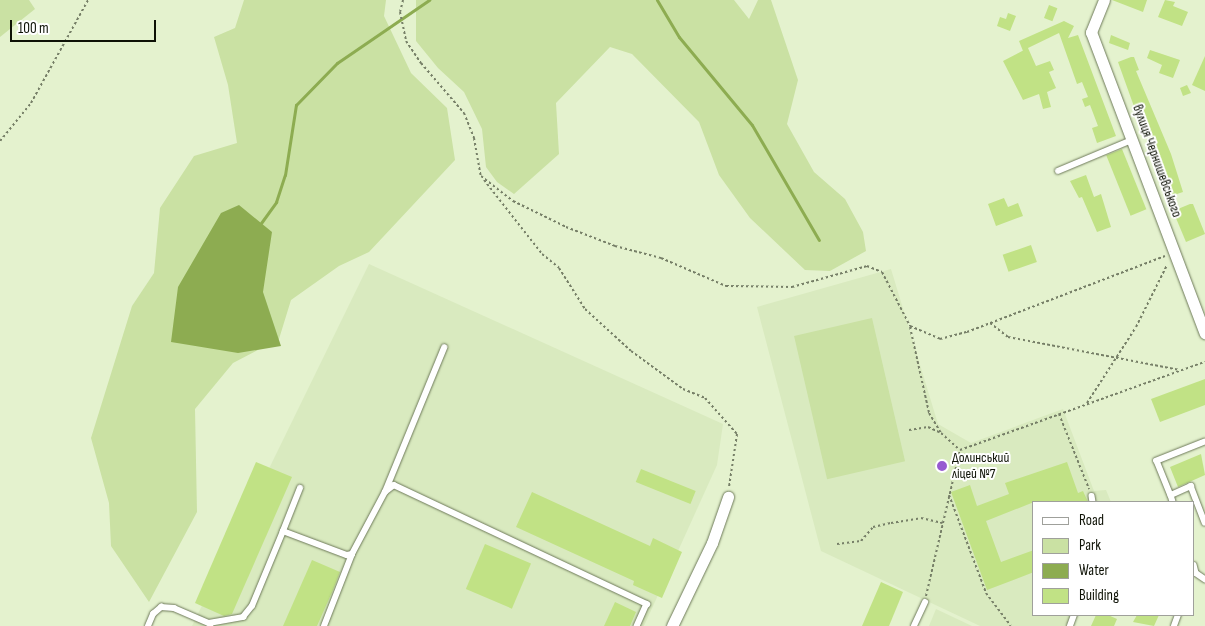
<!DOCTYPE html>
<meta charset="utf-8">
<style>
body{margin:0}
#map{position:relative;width:1205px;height:626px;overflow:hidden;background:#e4f2ce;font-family:"Sofia Sans Condensed",sans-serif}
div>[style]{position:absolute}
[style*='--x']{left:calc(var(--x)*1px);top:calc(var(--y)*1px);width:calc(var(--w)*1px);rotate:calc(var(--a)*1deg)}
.built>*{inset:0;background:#d9eabf}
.green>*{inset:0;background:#cae1a3;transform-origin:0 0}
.water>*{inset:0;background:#8dac51}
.stream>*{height:3px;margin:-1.5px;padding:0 1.5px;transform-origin:1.5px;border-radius:1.5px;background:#8dac51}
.building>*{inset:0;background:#c1e285;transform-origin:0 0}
.path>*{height:2px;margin-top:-1px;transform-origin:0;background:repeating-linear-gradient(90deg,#767f67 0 2.5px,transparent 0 5px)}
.roads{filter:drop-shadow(0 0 1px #6d7959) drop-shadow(0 0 1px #6d7959)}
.service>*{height:5.5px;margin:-2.75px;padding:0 2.75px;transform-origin:2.75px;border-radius:2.75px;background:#fff}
.minor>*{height:11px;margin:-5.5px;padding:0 5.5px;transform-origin:5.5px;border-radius:5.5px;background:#fff}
.dots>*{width:14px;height:14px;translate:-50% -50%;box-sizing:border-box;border:2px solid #fff;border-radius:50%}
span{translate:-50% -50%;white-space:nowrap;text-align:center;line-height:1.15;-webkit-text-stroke:4px #fff;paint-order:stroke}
.street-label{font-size:14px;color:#0e1206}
.poi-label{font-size:14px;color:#0e1206}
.left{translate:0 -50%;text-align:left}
.legend{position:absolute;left:1032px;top:501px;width:162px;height:115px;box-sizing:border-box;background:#fff;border:1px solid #9fa09b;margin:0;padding:6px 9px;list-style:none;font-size:15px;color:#0e1206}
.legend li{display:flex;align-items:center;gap:10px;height:25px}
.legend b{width:25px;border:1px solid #9fa09b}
.scale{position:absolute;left:10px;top:20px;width:146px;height:22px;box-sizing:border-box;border:2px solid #0e1206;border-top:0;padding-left:6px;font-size:15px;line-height:18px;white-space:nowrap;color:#0e1206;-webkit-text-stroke:4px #fff;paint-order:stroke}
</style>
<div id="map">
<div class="built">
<i style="clip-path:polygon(369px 264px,723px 424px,717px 465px,644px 626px,192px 626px)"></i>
<i style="clip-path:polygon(891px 269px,938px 424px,971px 443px,1063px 409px,1094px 491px,1106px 490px,1111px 502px,1034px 502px,1034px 615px,1077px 615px,1073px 626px,980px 626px,821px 551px,757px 307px)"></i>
<i style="clip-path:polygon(936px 609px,972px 626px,929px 626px)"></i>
</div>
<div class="green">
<i style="clip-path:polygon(0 0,29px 0,35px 9px,0 37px)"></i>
<i style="clip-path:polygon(244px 0,386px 0,384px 16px,411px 73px,447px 108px,455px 160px,369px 252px,339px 266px,291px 300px,279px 339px,233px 363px,195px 409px,197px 512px,149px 602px,111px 546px,109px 503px,91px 438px,132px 306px,154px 273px,160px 208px,194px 156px,237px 143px,228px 85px,214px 37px,235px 28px)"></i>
<i style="clip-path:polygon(416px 0,734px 0,749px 19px,758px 0,771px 0,798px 80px,787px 124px,814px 172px,845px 199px,863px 232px,866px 251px,830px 271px,805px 270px,750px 218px,719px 175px,699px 122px,632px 54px,610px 47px,556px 103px,559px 154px,514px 194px,497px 182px,486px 167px,482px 129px,464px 92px,438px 68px,416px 41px)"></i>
<i style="left:872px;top:318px;width:147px;height:80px;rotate:77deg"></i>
</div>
<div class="water">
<i style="clip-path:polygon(239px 205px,272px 232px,263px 292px,281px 346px,238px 353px,171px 342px,178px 287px,221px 213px)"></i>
</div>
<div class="stream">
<i style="--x:657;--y:0;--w:43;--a:59.3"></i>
<i style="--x:679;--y:37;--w:114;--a:50.3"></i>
<i style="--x:752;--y:125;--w:133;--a:59.8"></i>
<i style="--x:261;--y:223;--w:26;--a:-54"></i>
<i style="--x:276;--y:202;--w:28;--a:-72"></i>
<i style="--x:285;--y:175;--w:71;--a:-81.1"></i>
<i style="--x:296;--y:105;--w:59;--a:-45.7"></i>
<i style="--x:337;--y:63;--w:112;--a:-34.4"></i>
</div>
<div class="building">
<i style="clip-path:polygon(1112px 0,1147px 0,1143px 12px)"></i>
<i style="clip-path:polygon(1165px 0,1175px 2px,1173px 6px,1188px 12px,1182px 26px,1158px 17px)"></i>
<i style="left:1049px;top:5px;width:9px;height:14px;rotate:21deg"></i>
<i style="clip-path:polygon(1008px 13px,1016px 16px,1010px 31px,997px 26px,1000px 17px,1006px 19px)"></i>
<i style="clip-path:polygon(1064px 21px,1074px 26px,1068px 38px,1078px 35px,1116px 136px,1097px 143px,1092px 128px,1098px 126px,1090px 105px,1085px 107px,1082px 99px,1088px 97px,1082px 82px,1077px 84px,1059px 33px,1028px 48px,1036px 66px,1050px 61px,1054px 70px,1049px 72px,1056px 88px,1047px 92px,1051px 107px,1043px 109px,1039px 94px,1023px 100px,1003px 61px,1026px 49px,1023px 51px,1019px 41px)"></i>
<i style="clip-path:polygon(1111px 35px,1130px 43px,1128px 50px,1109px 43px)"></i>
<i style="clip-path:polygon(1150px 50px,1180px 60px,1173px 78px,1159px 73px,1162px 65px,1147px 58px)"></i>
<i style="clip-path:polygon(1205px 56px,1205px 91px,1192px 85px)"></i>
<i style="clip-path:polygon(1131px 57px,1134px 57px,1139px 70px,1136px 71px,1171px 154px,1183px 192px,1168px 197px,1147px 135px,1151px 134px,1147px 124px,1141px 126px,1118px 62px)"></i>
<i style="clip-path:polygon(1187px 85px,1191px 93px,1183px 96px,1180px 88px)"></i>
<i style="left:1122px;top:149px;width:65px;height:17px;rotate:68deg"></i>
<i style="clip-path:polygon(1086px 175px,1094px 197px,1101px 194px,1111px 227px,1097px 232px,1082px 197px,1079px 198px,1070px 181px)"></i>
<i style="clip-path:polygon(1004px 198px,1008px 207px,1018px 203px,1023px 216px,996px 226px,988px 204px)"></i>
<i style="clip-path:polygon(1190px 204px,1193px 204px,1205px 234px,1186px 242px,1173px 211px)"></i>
<i style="left:1031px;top:245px;width:18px;height:30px;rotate:71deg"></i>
<i style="clip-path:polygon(1205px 379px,1205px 405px,1160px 422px,1151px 399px)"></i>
<i style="clip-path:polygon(1201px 454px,1205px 475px,1178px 487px,1170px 467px)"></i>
<i style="clip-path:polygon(256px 462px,292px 477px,232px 614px,224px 616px,195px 603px)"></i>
<i style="clip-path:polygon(1067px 462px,1078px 493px,1083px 491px,1088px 502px,1034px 502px,986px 521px,1001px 562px,1034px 550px,1034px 572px,987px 590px,951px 492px,970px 485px,977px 506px,1009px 494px,1005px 483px)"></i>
<i style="left:641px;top:469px;width:59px;height:14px;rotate:22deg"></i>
<i style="clip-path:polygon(532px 492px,650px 546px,653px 538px,682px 552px,662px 598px,633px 585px,634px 581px,516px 527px)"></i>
<i style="left:485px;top:544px;width:50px;height:49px;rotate:23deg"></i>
<i style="clip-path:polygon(312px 560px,340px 572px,333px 590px,317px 626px,283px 626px)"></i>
<i style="clip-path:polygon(881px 582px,903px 592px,889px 626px,862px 626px)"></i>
<i style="clip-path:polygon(615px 602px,636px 612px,630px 626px,604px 626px)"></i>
<i style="clip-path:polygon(1096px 615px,1108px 615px,1117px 619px,1114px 626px,1091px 626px)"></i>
<i style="clip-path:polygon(1137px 615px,1159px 615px,1154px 626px,1133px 622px)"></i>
</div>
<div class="path">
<i style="--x:403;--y:0;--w:12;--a:104"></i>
<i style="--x:400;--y:12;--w:30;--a:78"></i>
<i style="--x:406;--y:41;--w:27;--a:56"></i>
<i style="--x:421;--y:63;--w:66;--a:49.3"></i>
<i style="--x:464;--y:113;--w:27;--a:68"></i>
<i style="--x:474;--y:138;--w:39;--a:80"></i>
<i style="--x:0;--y:141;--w:49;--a:-50.8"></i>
<i style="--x:31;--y:103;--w:118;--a:-61"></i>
<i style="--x:481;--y:176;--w:41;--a:38"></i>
<i style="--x:513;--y:201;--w:59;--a:26.1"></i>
<i style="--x:566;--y:227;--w:53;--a:21.2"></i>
<i style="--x:615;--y:246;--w:48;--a:14.6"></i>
<i style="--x:661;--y:258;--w:71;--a:23.3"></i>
<i style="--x:726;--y:286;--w:66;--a:0.9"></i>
<i style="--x:792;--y:287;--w:78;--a:-15.6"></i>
<i style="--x:867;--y:266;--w:16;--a:22"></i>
<i style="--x:882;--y:272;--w:61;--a:62.6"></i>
<i style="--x:910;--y:326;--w:33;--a:23"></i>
<i style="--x:940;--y:339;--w:28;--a:-15"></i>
<i style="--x:967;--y:332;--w:212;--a:-21"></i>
<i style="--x:484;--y:180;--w:94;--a:51.9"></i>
<i style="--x:542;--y:254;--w:22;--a:39"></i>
<i style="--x:559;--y:268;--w:49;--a:57.6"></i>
<i style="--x:585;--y:309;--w:62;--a:42.4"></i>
<i style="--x:631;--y:351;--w:64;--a:36.2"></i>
<i style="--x:683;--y:389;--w:24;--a:22"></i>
<i style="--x:705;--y:398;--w:48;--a:48.4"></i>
<i style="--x:737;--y:434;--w:54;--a:98.6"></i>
<i style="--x:990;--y:323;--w:23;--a:38"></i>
<i style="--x:1008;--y:337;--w:175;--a:10.9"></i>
<i style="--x:910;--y:327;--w:88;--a:77.5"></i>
<i style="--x:929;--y:413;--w:23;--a:59"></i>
<i style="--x:941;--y:433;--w:25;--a:42"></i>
<i style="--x:1087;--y:403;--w:90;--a:-57.2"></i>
<i style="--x:1136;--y:327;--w:69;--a:-63.4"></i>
<i style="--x:1059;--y:414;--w:81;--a:68.2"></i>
<i style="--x:909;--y:430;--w:19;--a:-9"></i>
<i style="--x:928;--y:427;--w:14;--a:25"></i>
<i style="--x:960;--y:450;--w:260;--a:-19.8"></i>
<i style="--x:949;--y:495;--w:105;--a:69.3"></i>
<i style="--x:986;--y:593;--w:41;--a:52.9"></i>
<i style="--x:837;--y:544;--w:24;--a:-7"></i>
<i style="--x:861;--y:541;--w:18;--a:-49"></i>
<i style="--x:873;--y:527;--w:18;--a:-13"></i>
<i style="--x:891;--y:523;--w:30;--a:-9"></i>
<i style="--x:921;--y:518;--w:22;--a:13"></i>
<i style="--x:926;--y:596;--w:150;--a:-76.9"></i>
</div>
<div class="roads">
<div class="service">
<i style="--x:1058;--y:171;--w:80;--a:-22.7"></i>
<i style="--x:1205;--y:442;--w:52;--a:158.4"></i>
<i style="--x:1157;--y:461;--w:37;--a:68"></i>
<i style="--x:1171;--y:495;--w:22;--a:-24"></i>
<i style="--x:1191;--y:486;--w:39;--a:69"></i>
<i style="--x:385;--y:492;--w:156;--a:-67.7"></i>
<i style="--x:1171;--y:495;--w:7;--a:74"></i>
<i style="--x:1092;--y:496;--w:6;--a:81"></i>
<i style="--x:283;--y:531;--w:46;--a:-68.4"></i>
<i style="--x:1194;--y:565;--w:8;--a:76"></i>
<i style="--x:1196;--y:573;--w:11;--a:34"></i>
<i style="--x:209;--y:623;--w:35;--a:-10"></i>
<i style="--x:243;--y:617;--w:14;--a:-51"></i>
<i style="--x:252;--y:606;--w:81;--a:-67.5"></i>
<i style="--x:283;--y:531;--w:68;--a:20.6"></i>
<i style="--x:347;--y:555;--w:5;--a:-11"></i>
<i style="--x:352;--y:554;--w:70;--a:-62"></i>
<i style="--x:385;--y:492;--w:11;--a:-38"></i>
<i style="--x:394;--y:485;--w:280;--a:25.2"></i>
<i style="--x:647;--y:604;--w:24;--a:114"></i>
<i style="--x:148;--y:626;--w:13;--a:-67"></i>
<i style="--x:153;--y:614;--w:11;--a:-41"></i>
<i style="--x:161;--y:607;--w:13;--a:4"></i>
<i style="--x:174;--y:608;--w:40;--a:23.4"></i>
<i style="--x:324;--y:626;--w:77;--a:-68.7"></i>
<i style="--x:914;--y:626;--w:26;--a:-65"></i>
<i style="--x:1070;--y:626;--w:12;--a:-70"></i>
<i style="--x:1174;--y:626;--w:12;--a:-70"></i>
</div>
<div class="minor">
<i style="--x:1104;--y:0;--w:35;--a:112"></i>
<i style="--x:1091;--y:32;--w:322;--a:69.3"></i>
<i style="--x:672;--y:626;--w:92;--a:-64.3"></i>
<i style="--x:712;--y:543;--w:49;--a:-70.8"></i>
</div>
</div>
<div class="dots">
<i style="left:942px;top:466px;background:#975ad1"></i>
</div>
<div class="street-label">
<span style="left:1157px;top:161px;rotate:70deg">вулиця Чернишевського</span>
</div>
<div class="poi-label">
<span class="left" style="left:952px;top:466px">Долинський<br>ліцей №7</span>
</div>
<ul class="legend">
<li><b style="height:6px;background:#fff"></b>Road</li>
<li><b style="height:14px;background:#cae1a3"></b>Park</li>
<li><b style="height:14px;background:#8dac51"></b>Water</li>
<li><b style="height:14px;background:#c1e285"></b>Building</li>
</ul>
<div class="scale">100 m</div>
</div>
